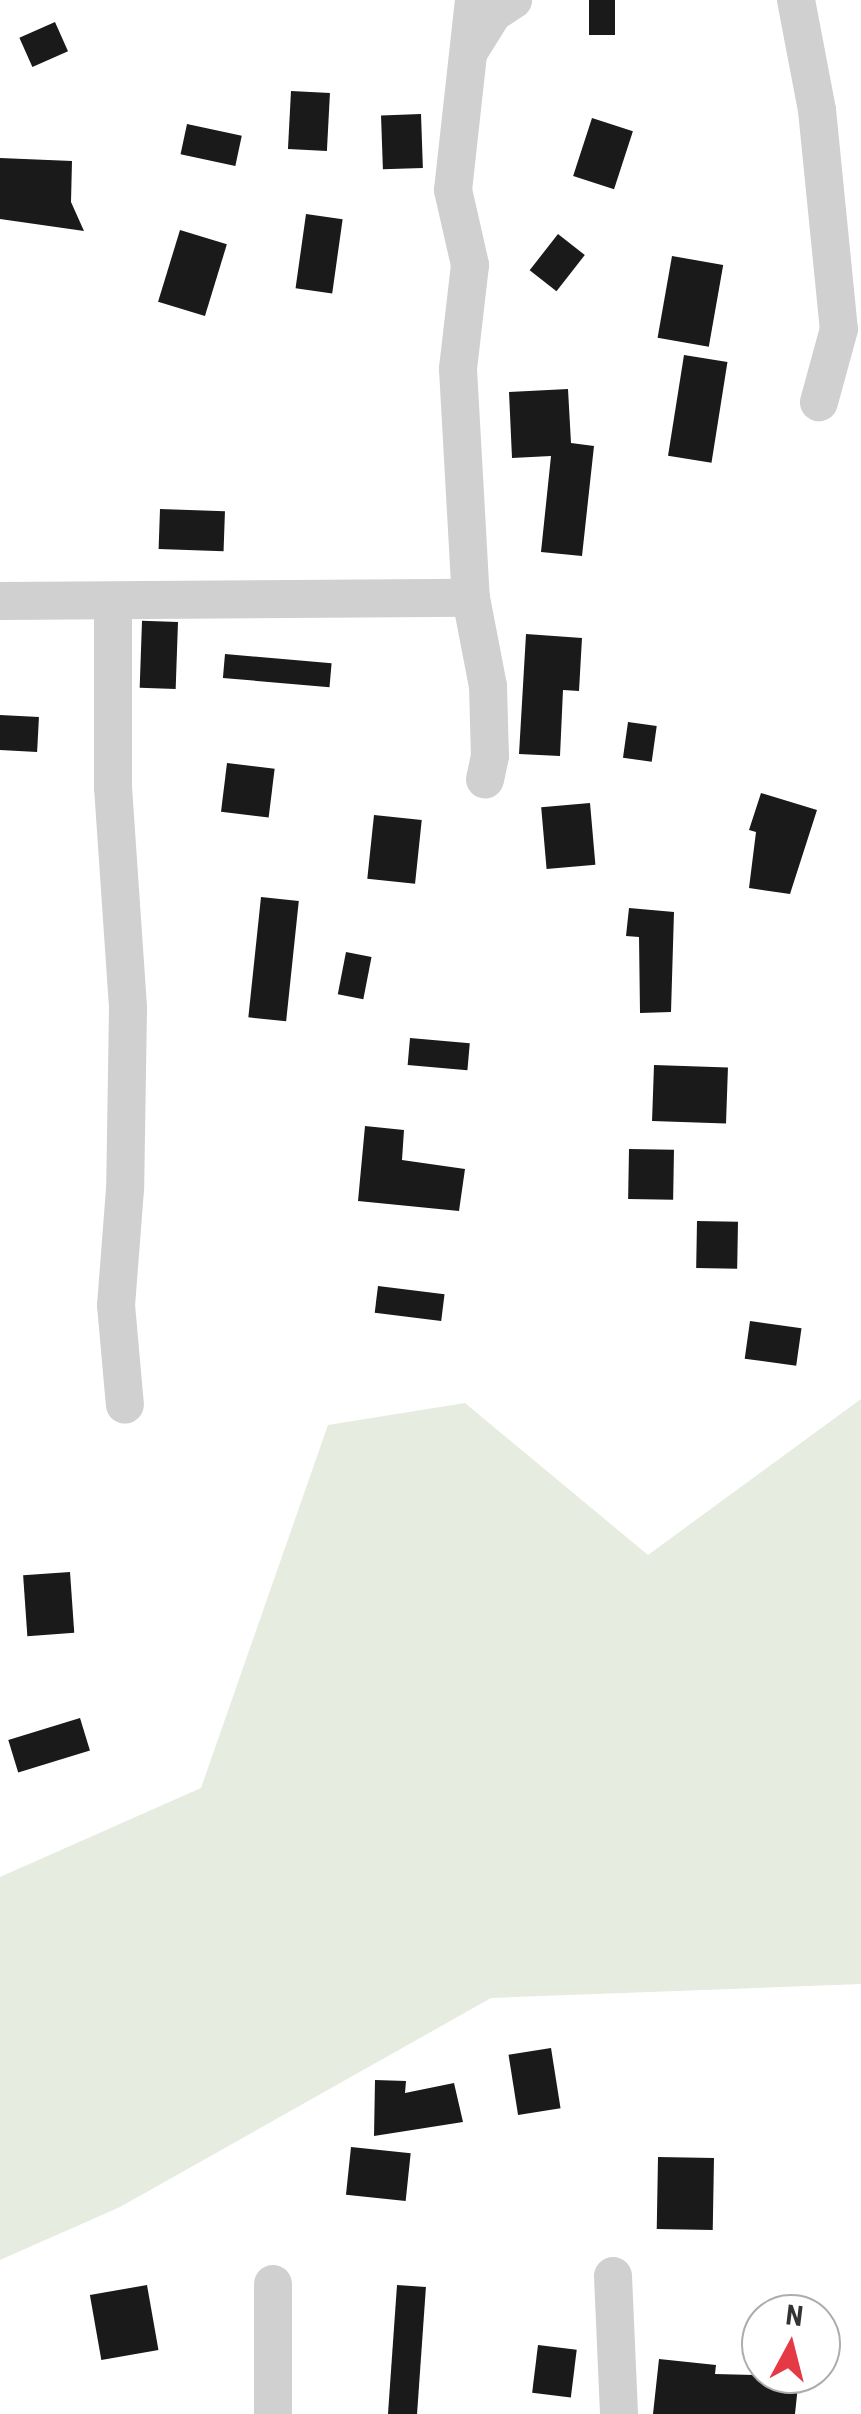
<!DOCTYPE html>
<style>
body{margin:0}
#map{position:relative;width:861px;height:2414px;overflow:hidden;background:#fff;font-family:"Roboto Condensed",sans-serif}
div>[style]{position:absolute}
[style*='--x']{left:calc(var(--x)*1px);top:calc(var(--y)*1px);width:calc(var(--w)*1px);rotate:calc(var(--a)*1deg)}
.green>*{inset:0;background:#e6ecdf}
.building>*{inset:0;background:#1a1a1a;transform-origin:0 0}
.minor>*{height:38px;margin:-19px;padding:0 19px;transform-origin:19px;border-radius:19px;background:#d0d0d0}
span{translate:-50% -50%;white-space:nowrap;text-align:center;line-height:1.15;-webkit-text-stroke:10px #fff;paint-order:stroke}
.north{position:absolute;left:741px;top:2294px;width:100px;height:100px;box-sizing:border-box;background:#fff;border:2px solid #adadad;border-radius:50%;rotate:7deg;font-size:28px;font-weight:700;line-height:40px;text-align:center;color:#333}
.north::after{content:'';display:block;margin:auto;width:35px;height:45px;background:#e63946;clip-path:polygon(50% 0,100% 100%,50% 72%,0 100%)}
</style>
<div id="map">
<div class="green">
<i style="clip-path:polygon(861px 1399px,861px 1984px,491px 1998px,120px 2207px,0 2260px,0 1877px,201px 1788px,328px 1425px,465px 1403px,648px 1555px)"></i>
</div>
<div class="building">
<i style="left:589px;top:0;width:26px;height:35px"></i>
<i style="left:55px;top:22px;width:32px;height:39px;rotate:66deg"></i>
<i style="left:291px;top:91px;width:39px;height:58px;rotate:3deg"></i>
<i style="left:421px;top:114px;width:54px;height:40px;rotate:88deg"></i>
<i style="left:592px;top:118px;width:43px;height:61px;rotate:18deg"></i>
<i style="left:187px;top:124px;width:56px;height:31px;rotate:12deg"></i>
<i style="clip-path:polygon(0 158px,72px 161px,71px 202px,84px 231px,0 219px)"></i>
<i style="left:306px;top:214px;width:37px;height:75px;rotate:8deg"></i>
<i style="left:180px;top:230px;width:49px;height:75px;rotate:17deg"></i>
<i style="left:558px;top:234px;width:34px;height:46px;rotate:38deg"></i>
<i style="left:672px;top:256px;width:52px;height:83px;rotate:10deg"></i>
<i style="left:684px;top:355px;width:44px;height:102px;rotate:9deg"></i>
<i style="clip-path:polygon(568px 389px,571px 443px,594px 446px,582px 556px,541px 552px,551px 456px,512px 458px,509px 392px)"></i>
<i style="left:160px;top:509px;width:65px;height:40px;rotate:2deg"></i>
<i style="left:178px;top:622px;width:67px;height:36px;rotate:92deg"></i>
<i style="clip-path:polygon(526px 634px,582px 638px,579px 691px,563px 690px,560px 756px,519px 754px)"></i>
<i style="left:225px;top:654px;width:107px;height:24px;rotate:5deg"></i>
<i style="left:0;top:715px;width:39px;height:35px;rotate:3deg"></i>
<i style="left:628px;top:722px;width:29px;height:36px;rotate:8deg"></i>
<i style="left:227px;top:763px;width:48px;height:49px;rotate:7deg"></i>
<i style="clip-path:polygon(761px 793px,817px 810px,790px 894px,749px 888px,756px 832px,749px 830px)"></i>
<i style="left:590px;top:803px;width:62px;height:49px;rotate:85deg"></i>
<i style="left:374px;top:815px;width:48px;height:64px;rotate:6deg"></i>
<i style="left:261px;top:897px;width:38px;height:121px;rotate:6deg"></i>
<i style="clip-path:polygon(629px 908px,674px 912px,671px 1012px,640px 1013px,639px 937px,626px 936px)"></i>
<i style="left:346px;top:952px;width:26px;height:43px;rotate:11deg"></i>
<i style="left:410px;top:1038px;width:60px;height:27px;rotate:5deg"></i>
<i style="left:654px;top:1065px;width:74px;height:56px;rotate:2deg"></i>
<i style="clip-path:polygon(365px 1126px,404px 1130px,402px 1160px,465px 1169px,459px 1211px,358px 1201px)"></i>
<i style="left:629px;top:1149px;width:45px;height:50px;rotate:1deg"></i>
<i style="left:697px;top:1221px;width:41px;height:47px;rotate:1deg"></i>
<i style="left:378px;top:1286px;width:67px;height:27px;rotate:7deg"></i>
<i style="left:750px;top:1321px;width:52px;height:38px;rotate:8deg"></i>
<i style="left:70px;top:1572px;width:61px;height:47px;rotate:86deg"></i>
<i style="left:80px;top:1718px;width:34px;height:75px;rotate:73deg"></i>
<i style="left:551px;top:2048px;width:61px;height:43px;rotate:81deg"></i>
<i style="clip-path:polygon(375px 2080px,406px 2081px,405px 2093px,454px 2083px,463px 2122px,374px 2136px)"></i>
<i style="left:351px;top:2147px;width:60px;height:48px;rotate:6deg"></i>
<i style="left:658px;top:2157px;width:56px;height:72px;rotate:1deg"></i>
<i style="left:147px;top:2285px;width:66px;height:58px;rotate:80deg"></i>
<i style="left:397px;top:2285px;width:29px;height:130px;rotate:4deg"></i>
<i style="left:538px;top:2345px;width:39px;height:48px;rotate:7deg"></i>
<i style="clip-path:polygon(659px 2359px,716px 2365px,715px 2374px,799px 2376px,795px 2414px,653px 2414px)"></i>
</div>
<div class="minor">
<i style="--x:474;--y:0;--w:191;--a:96.3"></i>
<i style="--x:453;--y:190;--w:77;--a:77.2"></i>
<i style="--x:470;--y:265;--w:105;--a:96.6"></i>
<i style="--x:458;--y:369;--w:229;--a:86.8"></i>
<i style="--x:471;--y:598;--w:90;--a:79.1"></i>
<i style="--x:488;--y:686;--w:70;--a:88.4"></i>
<i style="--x:490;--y:756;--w:24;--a:102"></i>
<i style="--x:796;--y:0;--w:112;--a:79.2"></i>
<i style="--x:817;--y:110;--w:220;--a:84.3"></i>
<i style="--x:839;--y:329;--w:76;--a:105.3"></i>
<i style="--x:470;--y:50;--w:44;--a:-58.1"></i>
<i style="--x:493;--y:13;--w:24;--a:-33"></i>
<i style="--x:0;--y:601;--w:471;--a:-0.4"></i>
<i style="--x:113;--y:603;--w:184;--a:90"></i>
<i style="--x:113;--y:787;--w:222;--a:86.1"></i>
<i style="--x:128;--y:1008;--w:181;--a:90.9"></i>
<i style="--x:125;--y:1189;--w:116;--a:94.4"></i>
<i style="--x:116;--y:1305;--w:100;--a:84.9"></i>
<i style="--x:613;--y:2276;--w:138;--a:87.5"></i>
<i style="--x:273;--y:2414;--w:130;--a:-90"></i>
</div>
<div class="north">N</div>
</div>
